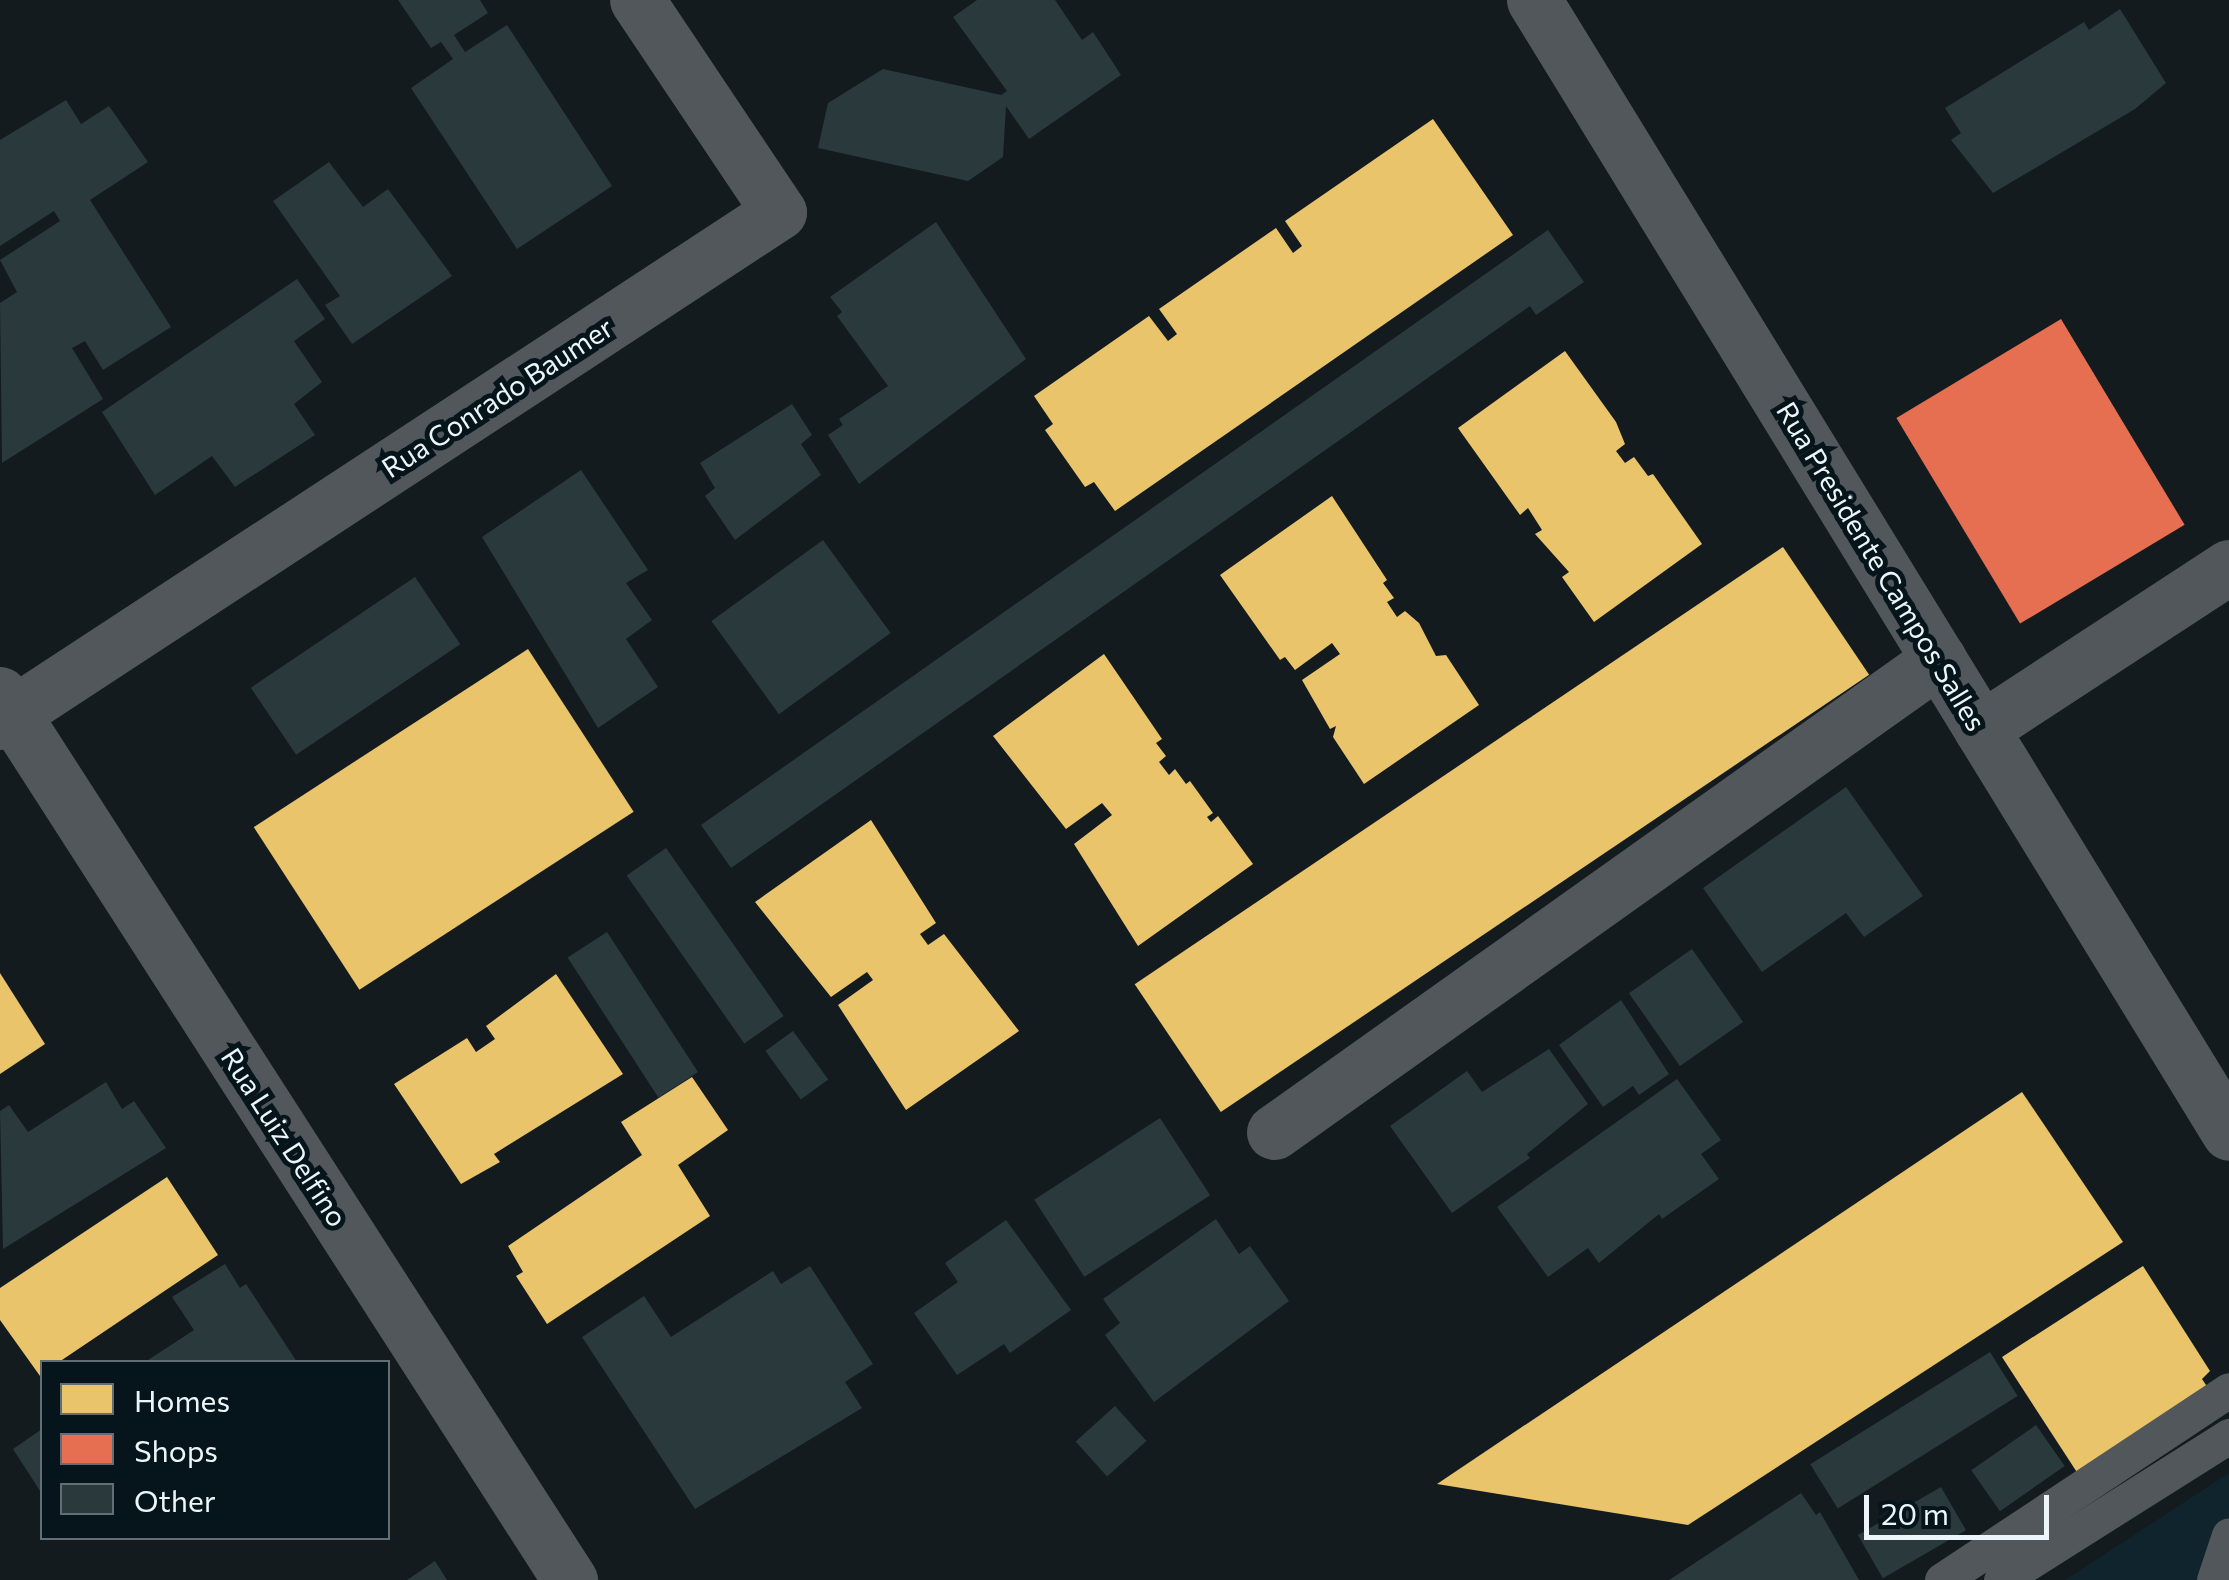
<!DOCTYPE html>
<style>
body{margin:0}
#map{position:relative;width:2229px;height:1580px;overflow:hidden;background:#131b1f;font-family:Commissioner,sans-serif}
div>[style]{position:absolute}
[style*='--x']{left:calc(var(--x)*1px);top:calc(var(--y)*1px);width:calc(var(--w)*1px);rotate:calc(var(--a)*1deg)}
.built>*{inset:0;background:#0f242d}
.homes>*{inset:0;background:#e9c46a;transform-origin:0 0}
.shops>*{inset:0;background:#e76f51;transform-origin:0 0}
.building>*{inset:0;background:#2a393c;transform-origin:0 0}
.lane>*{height:35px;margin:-17.5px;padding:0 17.5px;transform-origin:17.5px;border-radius:17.5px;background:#51575b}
.street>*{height:55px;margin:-27.5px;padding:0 27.5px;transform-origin:27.5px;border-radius:27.5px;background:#51575b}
.secondary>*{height:55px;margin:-27.5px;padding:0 27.5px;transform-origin:27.5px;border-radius:27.5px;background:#51575b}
span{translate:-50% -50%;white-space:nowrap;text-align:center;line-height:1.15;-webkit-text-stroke:10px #06141b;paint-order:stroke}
.street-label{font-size:28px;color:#ecf6fa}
.legend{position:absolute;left:40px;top:1360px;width:350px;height:180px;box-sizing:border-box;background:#06141b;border:2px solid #626e74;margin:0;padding:12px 18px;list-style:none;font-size:30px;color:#ecf6fa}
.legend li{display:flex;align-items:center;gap:20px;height:50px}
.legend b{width:50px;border:2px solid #626e74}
.scale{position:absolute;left:1864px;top:1495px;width:185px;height:45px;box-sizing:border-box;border:5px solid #ecf6fa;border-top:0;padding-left:12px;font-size:30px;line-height:35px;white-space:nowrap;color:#ecf6fa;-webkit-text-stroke:8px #06141b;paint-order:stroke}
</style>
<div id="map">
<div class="built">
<i style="clip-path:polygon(2229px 1473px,2229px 1580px,2065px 1580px,2082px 1569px)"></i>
</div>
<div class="homes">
<i style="clip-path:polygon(1433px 119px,1513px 235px,1115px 511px,1094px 482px,1085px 487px,1045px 430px,1053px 424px,1034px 396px,1149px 316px,1168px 341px,1177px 334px,1159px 309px,1276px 228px,1293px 253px,1302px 246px,1285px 221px)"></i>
<i style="clip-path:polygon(1565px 351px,1616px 422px,1625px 444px,1616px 451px,1625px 463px,1634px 457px,1648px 476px,1653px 474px,1702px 544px,1594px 622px,1562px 577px,1569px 572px,1535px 534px,1542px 530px,1528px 508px,1520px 515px,1458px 428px)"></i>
<i style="clip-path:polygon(1332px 496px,1387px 580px,1383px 583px,1394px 598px,1387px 602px,1397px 617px,1405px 611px,1419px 623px,1436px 656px,1446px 655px,1479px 705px,1364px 784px,1333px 737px,1336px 726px,1330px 729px,1302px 680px,1340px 654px,1332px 643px,1295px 670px,1285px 657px,1280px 660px,1220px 575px)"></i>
<i style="left:1783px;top:547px;width:154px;height:782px;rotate:56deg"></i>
<i style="left:528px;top:649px;width:194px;height:327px;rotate:57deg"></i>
<i style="clip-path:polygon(1104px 654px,1162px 739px,1156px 743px,1166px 756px,1159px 762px,1169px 775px,1175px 769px,1186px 784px,1190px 781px,1213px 813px,1207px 817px,1211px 822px,1218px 816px,1253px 864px,1138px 946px,1074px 844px,1112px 815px,1102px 803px,1066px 829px,993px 736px)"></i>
<i style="clip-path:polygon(871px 820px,936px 923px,920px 934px,928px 945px,944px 934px,1019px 1031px,906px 1110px,838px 1005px,873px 980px,867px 972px,831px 997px,755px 902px)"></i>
<i style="clip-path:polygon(0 973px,45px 1044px,0 1074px)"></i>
<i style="clip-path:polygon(556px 974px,623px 1074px,494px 1154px,500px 1162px,461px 1184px,394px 1084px,467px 1038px,476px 1052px,495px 1039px,486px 1026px)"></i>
<i style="clip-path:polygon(692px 1077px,728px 1130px,678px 1165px,710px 1216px,547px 1324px,516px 1276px,523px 1272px,508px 1246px,642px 1155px,621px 1122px)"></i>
<i style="clip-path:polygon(2022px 1092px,2123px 1242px,1688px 1525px,1437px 1484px)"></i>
<i style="clip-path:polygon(167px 1177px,218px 1255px,59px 1362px,42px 1362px,40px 1376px,0 1320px,0 1288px)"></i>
<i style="clip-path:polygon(2143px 1266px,2210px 1371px,2202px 1379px,2212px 1394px,2082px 1480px,2002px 1357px)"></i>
</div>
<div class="shops">
<i style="left:2061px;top:319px;width:240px;height:192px;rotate:59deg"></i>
</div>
<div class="building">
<i style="clip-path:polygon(398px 0,480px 0,488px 13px,454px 35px,465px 52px,507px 25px,612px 186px,517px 249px,411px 88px,453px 59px,441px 42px,431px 48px)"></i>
<i style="clip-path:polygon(977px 0,1055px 0,1082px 40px,1093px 32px,1121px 75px,1029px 139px,1006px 106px,1003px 157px,968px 181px,818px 148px,828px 103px,883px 69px,1001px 95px,1007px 91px,953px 17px)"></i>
<i style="clip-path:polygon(2120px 9px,2166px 83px,2135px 109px,1993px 193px,1951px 140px,1961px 133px,1945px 108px,2084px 22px,2089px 30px)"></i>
<i style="clip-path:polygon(66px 100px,81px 124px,109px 106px,148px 162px,90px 200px,171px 327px,103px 370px,85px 341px,72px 348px,103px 399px,2px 463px,0 303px,17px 292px,0 260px,60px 221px,54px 211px,0 246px,0 140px)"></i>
<i style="clip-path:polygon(329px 162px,363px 207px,388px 189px,452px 276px,352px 344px,325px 305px,340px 296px,273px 201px)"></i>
<i style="clip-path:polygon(936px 222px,1026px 359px,859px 484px,828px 435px,843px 425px,839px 419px,888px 386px,837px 316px,842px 312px,830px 297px)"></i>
<i style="clip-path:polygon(1548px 230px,1584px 282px,1536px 315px,1530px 306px,731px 868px,701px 825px)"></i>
<i style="clip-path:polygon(297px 279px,325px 319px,294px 341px,322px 382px,294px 404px,315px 435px,235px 487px,212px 456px,155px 495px,102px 412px)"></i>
<i style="clip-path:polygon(792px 404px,812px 435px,801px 444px,821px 475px,735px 540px,705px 496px,715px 488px,700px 463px)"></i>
<i style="clip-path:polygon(581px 470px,648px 570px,626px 583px,652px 620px,626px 639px,658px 687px,598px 728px,482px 537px)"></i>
<i style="left:823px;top:540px;width:115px;height:138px;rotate:54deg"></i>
<i style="left:415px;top:577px;width:81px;height:198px;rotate:56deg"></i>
<i style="clip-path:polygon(1846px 787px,1923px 896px,1864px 937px,1846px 913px,1762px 972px,1703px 888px)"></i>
<i style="left:666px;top:848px;width:205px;height:48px;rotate:55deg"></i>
<i style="left:607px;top:932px;width:167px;height:47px;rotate:57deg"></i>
<i style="left:1692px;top:949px;width:89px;height:77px;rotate:55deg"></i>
<i style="clip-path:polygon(1621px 1000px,1669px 1074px,1639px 1095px,1633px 1086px,1603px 1107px,1559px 1045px)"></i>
<i style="left:793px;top:1031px;width:60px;height:34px;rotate:54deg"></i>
<i style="clip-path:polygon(1549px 1049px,1588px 1104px,1527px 1154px,1530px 1158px,1452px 1213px,1390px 1126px,1467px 1071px,1482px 1092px)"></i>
<i style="clip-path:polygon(1677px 1079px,1721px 1140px,1701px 1154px,1719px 1179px,1662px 1219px,1659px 1214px,1599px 1263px,1588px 1248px,1548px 1277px,1497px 1207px)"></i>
<i style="clip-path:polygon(106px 1082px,122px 1109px,134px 1101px,166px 1148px,3px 1249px,0 1111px,9px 1105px,28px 1132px)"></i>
<i style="left:1160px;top:1118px;width:92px;height:150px;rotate:57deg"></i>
<i style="clip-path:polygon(1216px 1219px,1239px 1254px,1250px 1246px,1289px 1301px,1154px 1402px,1105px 1335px,1120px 1323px,1103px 1299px)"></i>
<i style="clip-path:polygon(1006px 1220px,1071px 1310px,1010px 1353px,1004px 1344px,957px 1375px,914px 1313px,958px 1282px,945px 1263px)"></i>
<i style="clip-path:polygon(225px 1264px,240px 1288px,246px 1284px,297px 1362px,145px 1362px,194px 1330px,172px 1297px)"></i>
<i style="clip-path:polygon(810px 1266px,873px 1364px,845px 1382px,862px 1408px,695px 1509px,582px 1337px,644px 1296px,671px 1337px,773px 1271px,781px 1284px)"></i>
<i style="left:1990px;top:1352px;width:52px;height:212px;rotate:58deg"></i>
<i style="left:1115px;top:1406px;width:47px;height:53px;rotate:48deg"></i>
<i style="left:2036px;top:1425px;width:50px;height:79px;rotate:55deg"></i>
<i style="clip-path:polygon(42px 1429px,42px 1494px,13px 1449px)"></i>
<i style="left:1941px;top:1487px;width:50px;height:96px;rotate:60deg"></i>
<i style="clip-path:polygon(1801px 1493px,1816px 1515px,1820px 1512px,1859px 1580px,1669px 1580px)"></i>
<i style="clip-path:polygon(435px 1561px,447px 1580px,407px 1580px)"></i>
</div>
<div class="lane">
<i style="--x:1942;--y:1580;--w:344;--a:-33.5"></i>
<i style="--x:2001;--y:1580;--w:270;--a:-32.3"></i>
<i style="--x:2214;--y:1580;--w:47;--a:-71.6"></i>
</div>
<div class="street">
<i style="--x:0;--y:694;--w:1054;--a:57.25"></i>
<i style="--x:0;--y:722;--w:931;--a:-33.21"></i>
<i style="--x:779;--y:212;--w:255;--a:-123.8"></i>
<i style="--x:1981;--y:729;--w:296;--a:-33.2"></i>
<i style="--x:1274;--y:1132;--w:816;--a:-35.42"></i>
</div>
<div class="secondary">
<i style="--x:1534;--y:0;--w:1329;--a:58.47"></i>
</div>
<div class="street-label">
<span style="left:497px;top:397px;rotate:-33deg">Rua Conrado Baumer</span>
<span style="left:1882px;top:566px;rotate:59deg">Rua Presidente Campos Salles</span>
<span style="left:285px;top:1137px;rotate:57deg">Rua Luiz Delfino</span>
</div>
<ul class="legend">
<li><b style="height:28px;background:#e9c46a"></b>Homes</li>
<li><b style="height:28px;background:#e76f51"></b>Shops</li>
<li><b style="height:28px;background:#2a393c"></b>Other</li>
</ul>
<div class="scale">20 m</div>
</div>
